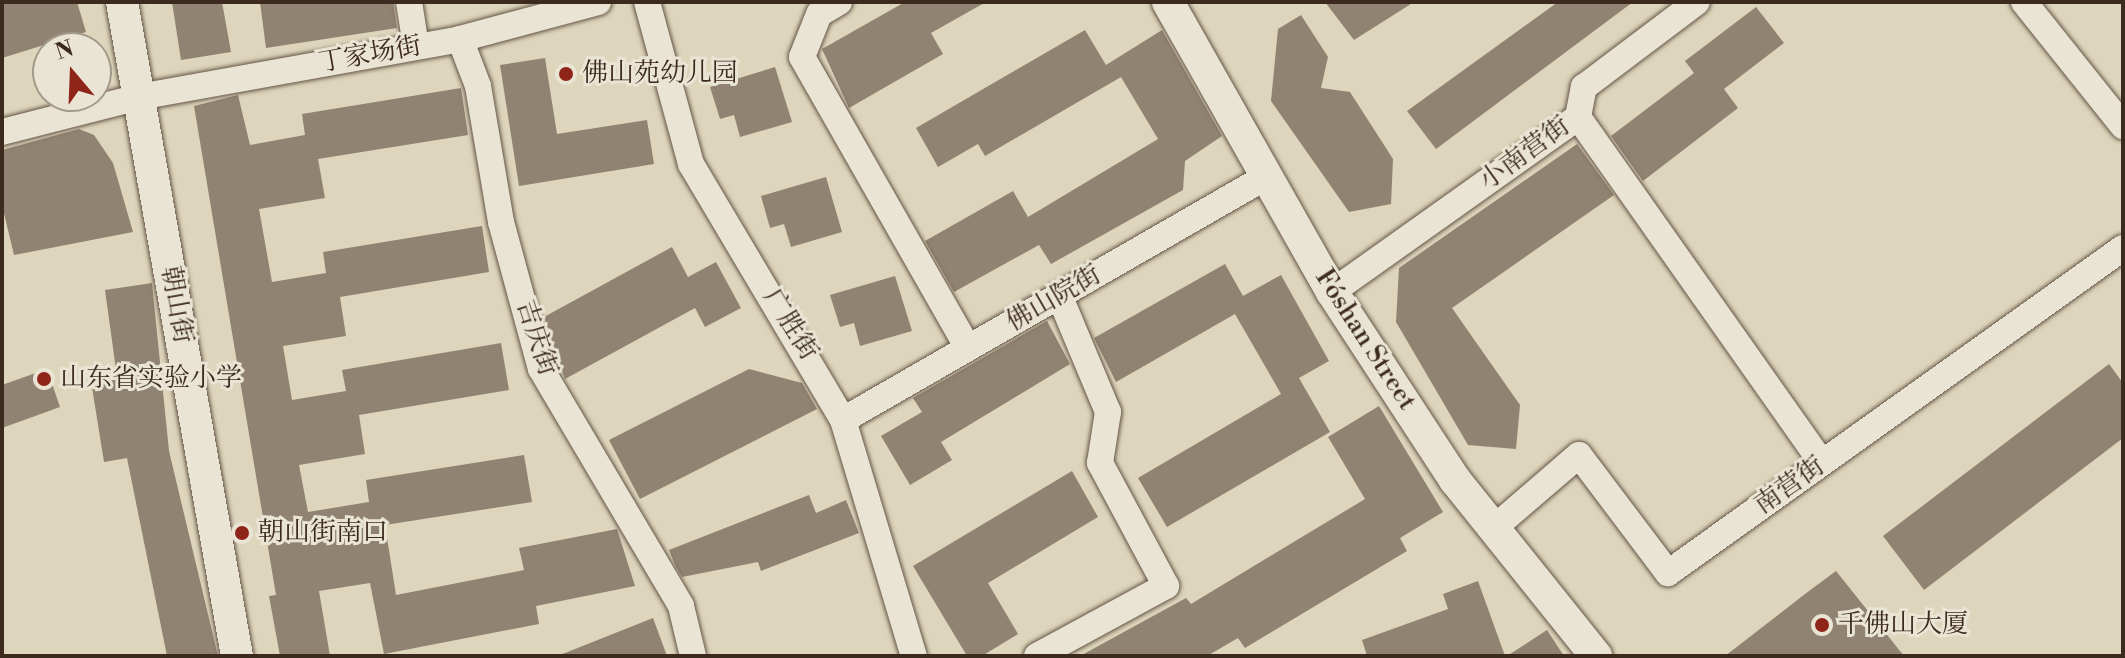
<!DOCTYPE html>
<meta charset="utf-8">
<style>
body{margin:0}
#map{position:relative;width:2125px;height:658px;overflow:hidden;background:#ddd5bc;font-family:"Libre Bodoni","Noto Serif SC",serif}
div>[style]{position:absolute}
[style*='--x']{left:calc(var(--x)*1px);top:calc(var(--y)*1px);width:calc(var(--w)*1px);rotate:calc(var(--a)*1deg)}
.building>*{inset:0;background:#908371}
.roads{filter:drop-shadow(0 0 2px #655546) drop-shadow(0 0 2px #655546)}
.minor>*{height:26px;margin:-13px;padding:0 13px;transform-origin:13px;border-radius:13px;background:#e9e4d3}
.tertiary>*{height:32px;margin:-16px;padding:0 16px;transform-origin:16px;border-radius:16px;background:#e9e4d3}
.dots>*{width:22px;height:22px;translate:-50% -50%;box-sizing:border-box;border:4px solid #e9e4d3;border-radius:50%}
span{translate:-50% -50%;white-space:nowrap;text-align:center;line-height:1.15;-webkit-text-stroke:6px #e9e4d3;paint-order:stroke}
.street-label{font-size:26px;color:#3d2a1f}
.poi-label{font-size:26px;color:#3d2a1f}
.left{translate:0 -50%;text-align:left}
.frame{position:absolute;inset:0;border:4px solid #3d2a1f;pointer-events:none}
.north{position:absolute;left:32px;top:32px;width:80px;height:80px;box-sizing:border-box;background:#e9e4d3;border:2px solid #a49a8b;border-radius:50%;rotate:341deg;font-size:22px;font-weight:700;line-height:32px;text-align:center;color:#3d2a1f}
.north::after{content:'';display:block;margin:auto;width:28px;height:36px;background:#8f2418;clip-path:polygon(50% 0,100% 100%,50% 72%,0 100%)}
</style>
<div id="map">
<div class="building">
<i style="clip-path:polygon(2px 2px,77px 2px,86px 32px,2px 58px)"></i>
<i style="clip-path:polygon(172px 2px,222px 2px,231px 52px,181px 60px)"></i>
<i style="clip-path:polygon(260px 2px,393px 2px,397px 28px,266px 48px)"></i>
<i style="clip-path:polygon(905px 2px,986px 2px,931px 33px,943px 54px,849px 108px,822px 49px)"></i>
<i style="clip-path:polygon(1325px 2px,1414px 2px,1354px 40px)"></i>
<i style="clip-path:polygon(1558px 2px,1633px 2px,1436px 149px,1407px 111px)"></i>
<i style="clip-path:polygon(1756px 7px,1784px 43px,1724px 89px,1738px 108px,1643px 181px,1611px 136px,1694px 73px,1685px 61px)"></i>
<i style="clip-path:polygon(1301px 15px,1328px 57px,1321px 88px,1350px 92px,1393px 159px,1391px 204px,1349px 212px,1271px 101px,1278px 29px)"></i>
<i style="clip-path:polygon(1085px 30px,1106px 65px,1162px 30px,1222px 136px,1185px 161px,1183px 190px,1051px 264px,1039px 245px,954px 292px,925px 241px,1013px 191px,1028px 217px,1158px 139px,1121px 77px,985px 156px,978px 144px,938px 167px,916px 128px)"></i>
<i style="clip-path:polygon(545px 58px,557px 134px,647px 120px,654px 164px,519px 186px,500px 65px)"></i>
<i style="clip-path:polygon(775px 67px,792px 122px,740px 137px,734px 115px,720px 119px,710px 87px)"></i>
<i style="clip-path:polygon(461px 88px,468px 135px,318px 159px,325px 198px,259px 209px,272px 282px,326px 273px,323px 252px,482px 226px,489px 272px,340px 297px,346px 336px,283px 346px,292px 400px,346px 391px,342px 370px,501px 343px,509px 390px,359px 415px,365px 454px,299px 465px,308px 512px,369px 502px,366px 480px,524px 455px,532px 502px,385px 525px,396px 595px,524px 570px,519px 548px,617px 529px,635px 586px,536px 606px,539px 624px,384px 654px,370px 583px,319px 591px,330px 656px,280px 656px,269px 596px,276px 595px,194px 106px,238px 95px,250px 145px,305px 135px,302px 114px)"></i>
<i style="clip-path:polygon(79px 129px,94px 135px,113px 163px,133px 232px,14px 255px,2px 205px,2px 150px)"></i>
<i style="clip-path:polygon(1577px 144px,1614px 195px,1452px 308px,1520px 405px,1516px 449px,1468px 445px,1396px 322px,1399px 268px)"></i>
<i style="clip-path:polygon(826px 177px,842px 232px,791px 247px,784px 224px,770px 228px,761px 196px)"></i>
<i style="clip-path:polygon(672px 247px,688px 277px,716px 262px,741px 308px,705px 327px,695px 308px,565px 379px,544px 317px)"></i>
<i style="clip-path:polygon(1225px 264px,1243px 296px,1281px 275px,1329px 361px,1299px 378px,1330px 432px,1167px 527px,1138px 478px,1281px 394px,1235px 314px,1116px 382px,1094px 338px)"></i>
<i style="clip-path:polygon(895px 276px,912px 331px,860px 346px,854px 323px,840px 327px,830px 295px)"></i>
<i style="clip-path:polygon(152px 283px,169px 451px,218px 656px,167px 656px,127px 458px,104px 462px,91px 381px,117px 377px,105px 290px)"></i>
<i style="clip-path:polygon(1047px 321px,1070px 364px,941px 442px,952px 460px,910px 485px,881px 436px,922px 412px,913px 398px)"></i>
<i style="clip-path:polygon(2109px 364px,2123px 383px,2123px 438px,1924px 590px,1883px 536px)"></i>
<i style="clip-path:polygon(47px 369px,60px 407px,2px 428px,2px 385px)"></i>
<i style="clip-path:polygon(749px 369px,802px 383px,817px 409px,640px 499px,609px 440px)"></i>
<i style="clip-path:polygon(1379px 406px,1443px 512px,1400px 538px,1407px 551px,1245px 648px,1238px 638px,1207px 656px,1080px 656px,1186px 598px,1191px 604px,1365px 499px,1328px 437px)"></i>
<i style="clip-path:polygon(1072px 471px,1098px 517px,988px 583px,1018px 634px,982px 656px,967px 656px,913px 566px)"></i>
<i style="clip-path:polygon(809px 495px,816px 513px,846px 500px,859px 533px,761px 571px,758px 562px,682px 577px,675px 565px,669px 550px)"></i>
<i style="clip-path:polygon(1836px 571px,1904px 656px,1725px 656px,1805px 594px)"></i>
<i style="clip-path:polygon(1478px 581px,1505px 656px,1367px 656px,1362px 640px,1448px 609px,1443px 594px)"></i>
<i style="clip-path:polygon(653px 618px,667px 656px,561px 656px,560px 655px)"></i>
<i style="clip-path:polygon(1547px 630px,1564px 656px,1507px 656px)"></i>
</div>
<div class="roads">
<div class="minor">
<i style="--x:409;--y:2;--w:45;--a:81"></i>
<i style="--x:647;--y:2;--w:168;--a:74.8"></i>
<i style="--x:691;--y:164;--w:298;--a:59.3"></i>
<i style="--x:843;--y:420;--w:246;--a:73.3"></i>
<i style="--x:839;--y:2;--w:23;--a:149"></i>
<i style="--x:819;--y:14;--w:46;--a:111.6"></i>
<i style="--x:802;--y:57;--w:335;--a:60.3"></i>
<i style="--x:2024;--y:2;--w:159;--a:51.4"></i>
<i style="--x:460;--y:39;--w:50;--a:69"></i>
<i style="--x:478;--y:86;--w:138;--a:80.4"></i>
<i style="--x:501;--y:222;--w:152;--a:74.8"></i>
<i style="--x:541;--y:369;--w:275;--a:59.4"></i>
<i style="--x:681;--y:606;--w:51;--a:76.5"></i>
<i style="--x:1578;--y:117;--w:423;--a:54.8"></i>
<i style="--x:2;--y:132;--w:141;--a:-14.3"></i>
<i style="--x:139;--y:97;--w:326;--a:-10.2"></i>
<i style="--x:460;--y:39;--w:143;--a:-15"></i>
<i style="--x:1332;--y:292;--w:302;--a:-35.4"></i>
<i style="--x:1578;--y:117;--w:31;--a:-79"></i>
<i style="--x:1584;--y:87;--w:141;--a:-37"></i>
<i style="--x:843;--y:420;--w:487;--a:-29.9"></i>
<i style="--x:1494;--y:528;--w:112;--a:-40.7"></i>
<i style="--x:1579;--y:455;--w:148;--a:53"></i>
<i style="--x:1668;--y:573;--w:559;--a:-35.54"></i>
<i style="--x:1037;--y:656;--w:147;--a:-28.5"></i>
<i style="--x:1166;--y:586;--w:140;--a:-118.2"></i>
<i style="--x:1100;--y:463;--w:52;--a:-81.1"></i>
<i style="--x:1108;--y:412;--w:127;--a:-112.7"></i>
</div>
<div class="tertiary">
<i style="--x:122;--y:2;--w:664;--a:80.03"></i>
<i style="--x:1168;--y:2;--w:333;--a:60.5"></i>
<i style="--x:1332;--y:292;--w:225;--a:56.8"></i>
<i style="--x:1455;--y:480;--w:226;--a:51.3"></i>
</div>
</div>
<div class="dots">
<i style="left:566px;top:74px;background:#8f2418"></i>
<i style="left:44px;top:379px;background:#8f2418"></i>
<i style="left:242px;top:533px;background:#8f2418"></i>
<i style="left:1822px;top:625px;background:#8f2418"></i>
</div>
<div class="street-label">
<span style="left:370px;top:55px;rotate:-10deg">丁家场街</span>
<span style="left:1525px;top:154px;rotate:-36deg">小南营街</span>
<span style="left:1054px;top:299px;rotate:-30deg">佛山院街</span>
<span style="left:176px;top:305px;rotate:80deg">朝山街</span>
<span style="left:790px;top:325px;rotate:58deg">广胜街</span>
<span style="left:536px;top:338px;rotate:72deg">吉庆街</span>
<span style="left:1365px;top:340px;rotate:57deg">Fóshan Street</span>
<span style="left:1790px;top:486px;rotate:-35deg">南营街</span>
</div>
<div class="poi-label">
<span class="left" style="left:582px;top:74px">佛山苑幼儿园</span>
<span class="left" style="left:60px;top:379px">山东省实验小学</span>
<span class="left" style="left:258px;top:533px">朝山街南口</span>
<span class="left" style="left:1838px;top:625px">千佛山大厦</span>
</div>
<div class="frame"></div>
<div class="north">N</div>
</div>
